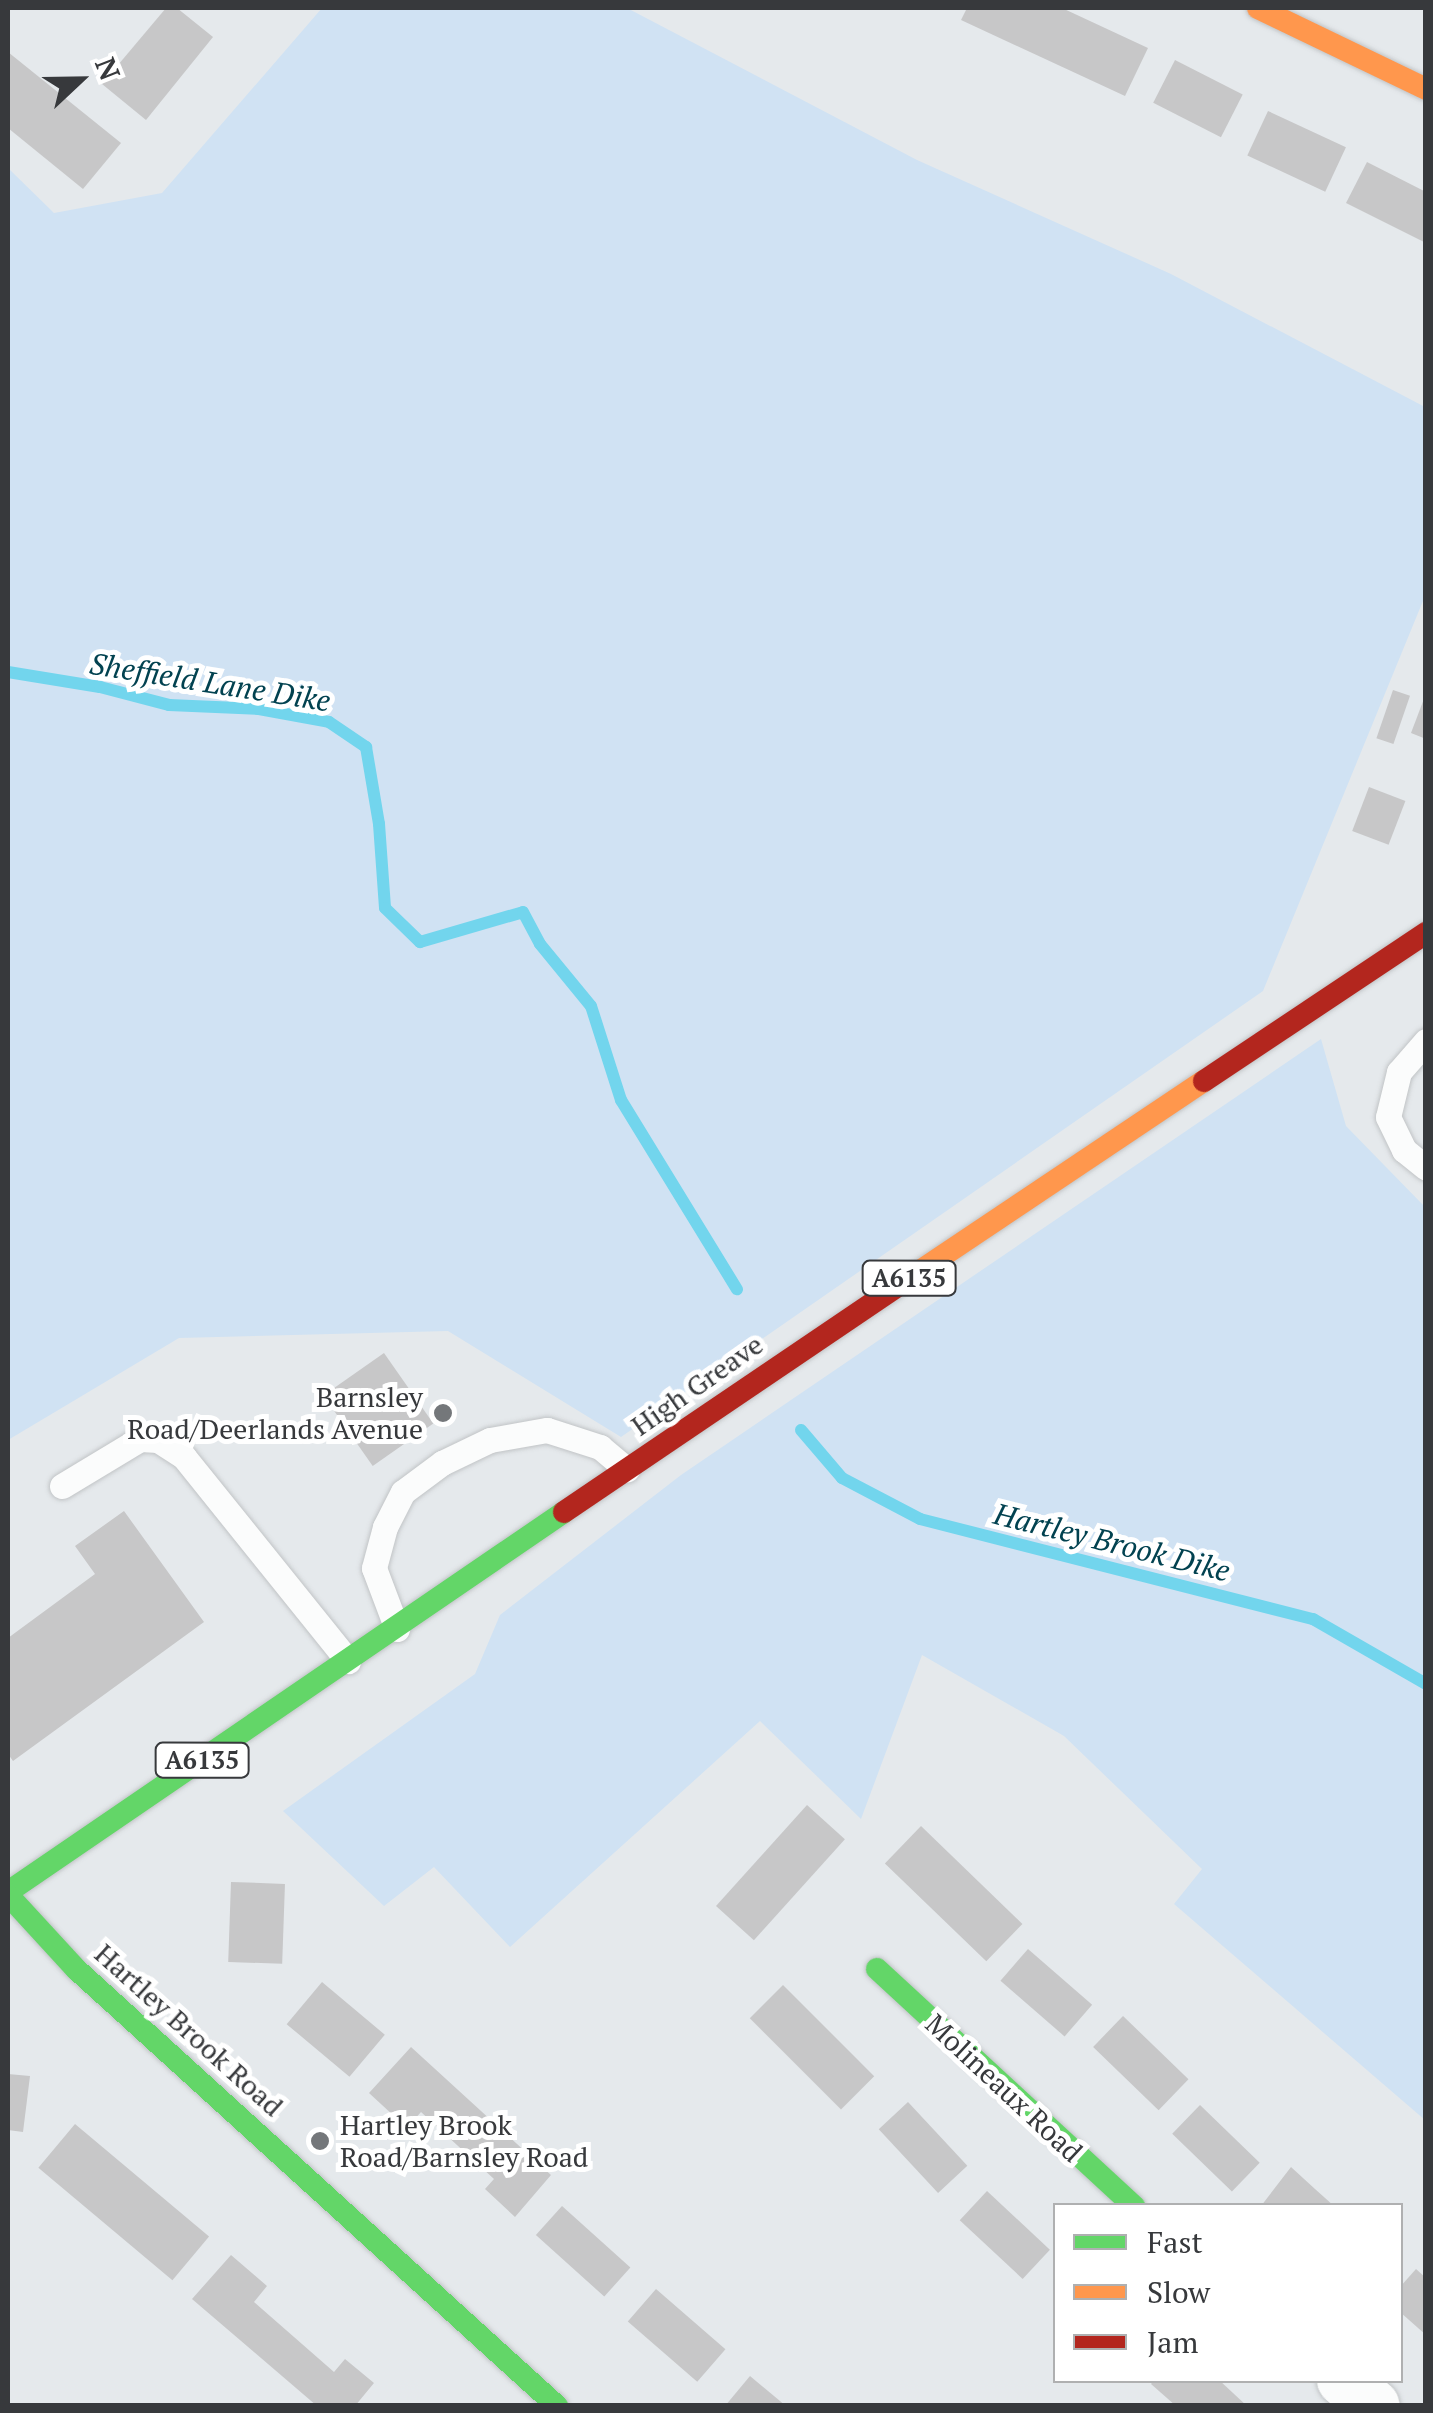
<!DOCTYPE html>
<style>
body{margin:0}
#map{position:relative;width:1433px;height:2413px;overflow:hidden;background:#e5e9ec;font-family:"PT Serif",serif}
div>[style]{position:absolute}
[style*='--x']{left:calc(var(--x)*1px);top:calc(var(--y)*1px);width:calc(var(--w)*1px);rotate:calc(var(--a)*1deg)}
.green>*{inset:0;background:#d0e2f3}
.stream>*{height:12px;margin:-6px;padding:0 6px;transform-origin:6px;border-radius:6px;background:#72d5ed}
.building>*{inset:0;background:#c7c7c8;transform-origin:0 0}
.roads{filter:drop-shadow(0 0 2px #c1c4c6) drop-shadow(0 0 2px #c1c4c6)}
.lane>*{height:25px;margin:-12.5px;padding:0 12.5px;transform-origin:12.5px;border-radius:12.5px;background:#fbfcfc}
.street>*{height:52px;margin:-26px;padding:0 26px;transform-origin:26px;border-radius:26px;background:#fbfcfc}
.fast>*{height:22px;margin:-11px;padding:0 11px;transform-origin:11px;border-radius:11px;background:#63d668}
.slow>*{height:22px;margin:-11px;padding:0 11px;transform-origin:11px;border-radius:11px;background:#ff974d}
.jam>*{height:22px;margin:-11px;padding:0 11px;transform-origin:11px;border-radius:11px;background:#b3261e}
.dots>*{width:28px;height:28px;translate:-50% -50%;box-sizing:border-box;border:5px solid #fff;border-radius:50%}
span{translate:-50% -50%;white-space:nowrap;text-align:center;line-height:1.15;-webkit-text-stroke:10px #fff;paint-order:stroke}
.shield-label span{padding:2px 8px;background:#fff;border:2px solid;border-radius:8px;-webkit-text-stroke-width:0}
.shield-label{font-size:25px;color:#37393c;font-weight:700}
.street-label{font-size:28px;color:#37393c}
.poi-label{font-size:28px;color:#37393c}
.right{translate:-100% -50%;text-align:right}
.left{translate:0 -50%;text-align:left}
.water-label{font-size:30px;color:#024250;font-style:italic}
.frame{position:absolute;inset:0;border:10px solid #37393c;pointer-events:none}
.legend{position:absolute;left:1053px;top:2203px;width:350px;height:180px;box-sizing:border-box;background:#fff;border:2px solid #afb0b1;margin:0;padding:12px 18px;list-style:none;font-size:30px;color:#37393c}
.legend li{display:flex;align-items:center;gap:20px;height:50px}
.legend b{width:50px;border:2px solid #afb0b1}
.north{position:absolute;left:30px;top:30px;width:100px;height:100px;-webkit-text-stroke:8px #fff;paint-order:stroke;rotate:68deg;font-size:28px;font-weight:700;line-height:40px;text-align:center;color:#37393c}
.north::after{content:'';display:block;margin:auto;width:35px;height:45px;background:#37393c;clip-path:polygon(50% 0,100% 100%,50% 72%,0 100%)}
</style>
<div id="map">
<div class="green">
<i style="clip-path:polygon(322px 8px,627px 8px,917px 160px,1171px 274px,1425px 407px,1425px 596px,1263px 991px,621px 1437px,448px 1331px,179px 1338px,8px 1440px,8px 168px,54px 213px,162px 193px)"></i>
<i style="clip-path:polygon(1321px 1039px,1346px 1126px,1425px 1207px,1425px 2120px,1174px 1904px,1202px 1869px,1064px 1736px,922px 1655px,861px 1819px,760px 1721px,510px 1947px,434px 1867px,384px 1906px,283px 1811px,475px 1674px,500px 1615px,681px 1475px)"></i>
</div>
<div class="stream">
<i style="--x:8;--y:672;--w:93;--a:9.3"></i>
<i style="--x:100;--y:687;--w:71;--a:14.6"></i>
<i style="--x:169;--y:705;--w:90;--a:2.5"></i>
<i style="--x:259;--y:709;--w:71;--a:10.5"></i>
<i style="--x:329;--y:722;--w:45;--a:34"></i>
<i style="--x:366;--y:747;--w:78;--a:80.4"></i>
<i style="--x:379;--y:824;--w:84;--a:85.9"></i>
<i style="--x:385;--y:908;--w:49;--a:44.2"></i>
<i style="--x:420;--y:942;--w:107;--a:-16.2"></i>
<i style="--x:523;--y:912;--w:36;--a:62"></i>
<i style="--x:540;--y:944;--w:80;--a:50.6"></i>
<i style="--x:591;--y:1006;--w:99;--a:72.3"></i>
<i style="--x:621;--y:1100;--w:222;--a:58.5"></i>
<i style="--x:801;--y:1430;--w:63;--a:49.5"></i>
<i style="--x:842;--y:1478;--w:88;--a:27.7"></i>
<i style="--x:920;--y:1519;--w:406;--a:14.3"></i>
<i style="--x:1313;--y:1619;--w:130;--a:29.9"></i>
</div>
<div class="building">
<i style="clip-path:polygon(166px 8px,177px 8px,213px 37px,146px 120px,102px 84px)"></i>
<i style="clip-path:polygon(967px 8px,1062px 8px,1148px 48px,1125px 96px,961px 20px)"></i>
<i style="clip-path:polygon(8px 52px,121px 143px,83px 189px,8px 128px)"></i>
<i style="left:1175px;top:60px;width:76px;height:48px;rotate:27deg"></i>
<i style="left:1268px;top:111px;width:86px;height:49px;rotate:25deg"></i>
<i style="clip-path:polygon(1367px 162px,1426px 192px,1426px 243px,1346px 203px)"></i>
<i style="left:1393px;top:690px;width:18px;height:51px;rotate:19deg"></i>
<i style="clip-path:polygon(1425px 696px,1426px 696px,1426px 739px,1411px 733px)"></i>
<i style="left:1369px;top:787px;width:39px;height:47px;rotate:21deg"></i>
<i style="left:384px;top:1353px;width:86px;height:74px;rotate:55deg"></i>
<i style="clip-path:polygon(124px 1511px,204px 1622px,13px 1761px,8px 1754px,8px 1638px,95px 1574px,75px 1546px)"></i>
<i style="left:807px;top:1805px;width:51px;height:136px;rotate:42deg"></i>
<i style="left:921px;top:1826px;width:141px;height:52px;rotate:44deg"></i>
<i style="left:231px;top:1882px;width:54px;height:80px;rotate:2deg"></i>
<i style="left:1028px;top:1949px;width:85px;height:42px;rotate:41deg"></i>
<i style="left:322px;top:1982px;width:82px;height:55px;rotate:40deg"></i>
<i style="left:783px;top:1985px;width:129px;height:47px;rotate:45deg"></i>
<i style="left:1123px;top:2016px;width:91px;height:43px;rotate:44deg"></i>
<i style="clip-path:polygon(411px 2047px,551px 2175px,515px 2217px,485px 2189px,494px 2179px,421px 2112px,407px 2128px,369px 2093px)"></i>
<i style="clip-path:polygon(8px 2074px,30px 2076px,23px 2132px,8px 2130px)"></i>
<i style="left:908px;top:2102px;width:87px;height:40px;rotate:47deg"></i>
<i style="left:1200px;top:2105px;width:83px;height:40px;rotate:44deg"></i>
<i style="left:75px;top:2124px;width:175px;height:57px;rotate:40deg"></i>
<i style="clip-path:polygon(1291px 2167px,1315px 2189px,1334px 2206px,1261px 2206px)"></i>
<i style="left:987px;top:2191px;width:86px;height:40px;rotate:43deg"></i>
<i style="left:562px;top:2206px;width:92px;height:39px;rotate:42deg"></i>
<i style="clip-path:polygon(231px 2255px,267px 2286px,254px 2302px,334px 2372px,345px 2359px,374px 2383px,355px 2406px,317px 2406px,192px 2299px)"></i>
<i style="clip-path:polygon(1416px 2269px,1426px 2278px,1426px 2335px,1400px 2312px,1400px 2287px)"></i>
<i style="left:656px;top:2289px;width:92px;height:43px;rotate:41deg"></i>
<i style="clip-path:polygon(750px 2376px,786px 2406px,725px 2406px)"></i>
<i style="clip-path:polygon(1154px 2380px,1219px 2380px,1247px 2406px,1176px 2406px,1151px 2384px)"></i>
</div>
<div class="roads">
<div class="lane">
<i style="--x:1426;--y:1041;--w:41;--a:131.1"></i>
<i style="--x:1399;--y:1072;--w:46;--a:103.7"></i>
<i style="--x:1388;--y:1117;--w:37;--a:64"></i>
<i style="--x:1404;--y:1150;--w:28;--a:39"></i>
<i style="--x:62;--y:1486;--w:91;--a:-31.1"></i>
<i style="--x:140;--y:1439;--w:18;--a:3"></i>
<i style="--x:158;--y:1440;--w:31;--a:33"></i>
<i style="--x:184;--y:1457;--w:262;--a:51.2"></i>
<i style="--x:397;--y:1629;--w:65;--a:-110.7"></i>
<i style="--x:374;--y:1568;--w:42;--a:-75"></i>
<i style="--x:385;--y:1527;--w:39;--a:-63"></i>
<i style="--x:403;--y:1492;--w:49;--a:-36.6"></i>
<i style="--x:442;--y:1463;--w:53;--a:-25.6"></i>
<i style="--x:490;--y:1440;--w:58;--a:-10"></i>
<i style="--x:547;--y:1430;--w:56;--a:17.8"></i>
<i style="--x:600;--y:1447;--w:35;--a:40"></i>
</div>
<div class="street">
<i style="--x:1343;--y:2380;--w:40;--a:40"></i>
</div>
<div class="fast">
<i style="--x:8;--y:1892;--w:673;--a:-34.35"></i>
<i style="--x:8;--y:1895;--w:100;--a:47.4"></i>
<i style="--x:76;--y:1969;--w:650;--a:42.26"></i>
<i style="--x:877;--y:1969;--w:350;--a:42.7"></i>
</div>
<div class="slow">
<i style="--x:1258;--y:8;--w:187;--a:25.7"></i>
<i style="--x:914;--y:1275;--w:349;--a:-33.8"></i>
</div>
<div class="jam">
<i style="--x:1204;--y:1081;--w:267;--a:-33.7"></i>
<i style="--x:564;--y:1512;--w:423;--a:-34.1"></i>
</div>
</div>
<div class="dots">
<i style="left:443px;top:1413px;background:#74777a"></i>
<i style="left:320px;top:2141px;background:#74777a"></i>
</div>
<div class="shield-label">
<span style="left:909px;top:1278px">A6135</span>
<span style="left:202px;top:1760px">A6135</span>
</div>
<div class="street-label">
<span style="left:697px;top:1385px;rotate:-35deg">High Greave</span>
<span style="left:189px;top:2030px;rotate:42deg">Hartley Brook Road</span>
<span style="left:1004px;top:2088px;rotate:43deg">Molineaux Road</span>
</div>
<div class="poi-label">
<span class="right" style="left:423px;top:1413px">Barnsley<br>Road/Deerlands Avenue</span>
<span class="left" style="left:340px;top:2141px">Hartley Brook<br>Road/Barnsley Road</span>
</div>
<div class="water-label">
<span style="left:210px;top:682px;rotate:9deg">Sheffield Lane Dike</span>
<span style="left:1112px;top:1542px;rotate:14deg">Hartley Brook Dike</span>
</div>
<div class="frame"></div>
<ul class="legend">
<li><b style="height:12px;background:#63d668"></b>Fast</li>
<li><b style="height:12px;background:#ff974d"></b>Slow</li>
<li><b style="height:12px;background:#b3261e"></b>Jam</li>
</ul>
<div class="north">N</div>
</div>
